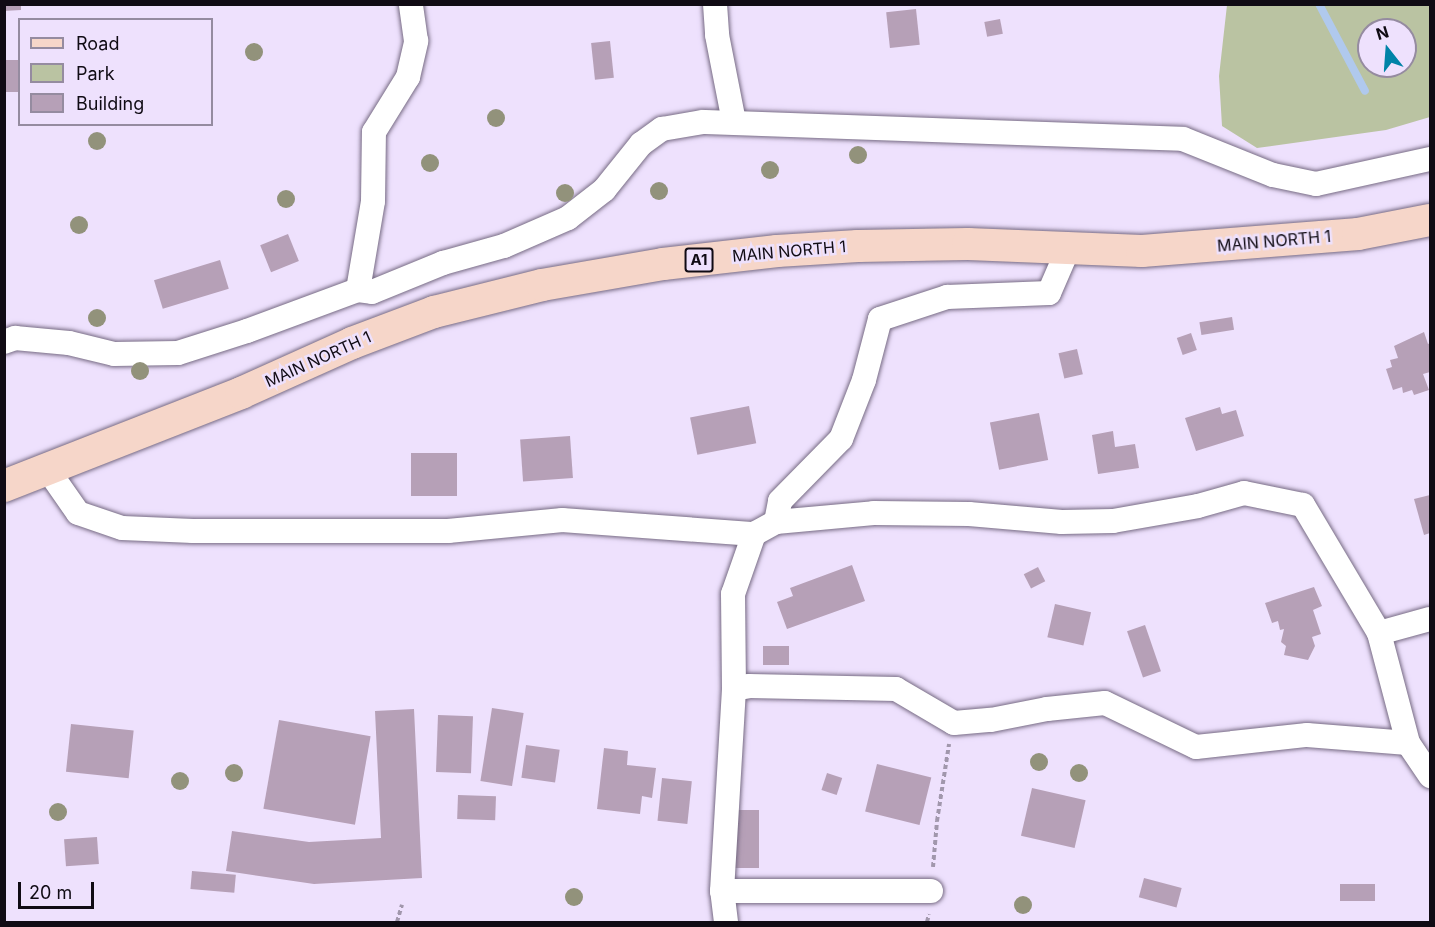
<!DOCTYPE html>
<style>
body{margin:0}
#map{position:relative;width:1435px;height:927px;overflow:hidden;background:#eee1fd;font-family:Inter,sans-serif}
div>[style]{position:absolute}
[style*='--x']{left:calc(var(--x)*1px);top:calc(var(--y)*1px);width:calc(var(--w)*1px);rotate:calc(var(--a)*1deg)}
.green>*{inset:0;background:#bac3a2}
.stream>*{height:8px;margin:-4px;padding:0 4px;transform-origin:4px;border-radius:4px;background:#b0c9ed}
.building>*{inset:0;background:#b6a0b7;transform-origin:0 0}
.path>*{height:4px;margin-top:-2px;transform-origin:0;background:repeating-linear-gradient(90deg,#a197ac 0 4.5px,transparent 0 7.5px)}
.roads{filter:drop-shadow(0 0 2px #776b84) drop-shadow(0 0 2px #776b84)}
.minor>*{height:24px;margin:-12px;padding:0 12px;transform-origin:12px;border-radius:12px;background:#fff}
.major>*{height:32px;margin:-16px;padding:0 16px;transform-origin:16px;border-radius:16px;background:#f6d6c9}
.trees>*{width:18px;height:18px;margin:-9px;border-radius:50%;background:#92927b}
span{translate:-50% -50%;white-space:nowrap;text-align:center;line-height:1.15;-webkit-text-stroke:5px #eee1fd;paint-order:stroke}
.shield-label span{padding:2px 4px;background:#eee1fd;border:2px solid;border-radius:4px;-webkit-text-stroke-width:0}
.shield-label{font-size:15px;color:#100b14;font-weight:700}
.street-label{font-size:16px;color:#100b14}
.frame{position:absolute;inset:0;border:6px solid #100b14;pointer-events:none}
.legend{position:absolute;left:18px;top:18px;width:195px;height:108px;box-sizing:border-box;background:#eee1fd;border:2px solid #958ba0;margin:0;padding:8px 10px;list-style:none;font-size:18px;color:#100b14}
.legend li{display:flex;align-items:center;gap:12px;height:30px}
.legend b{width:30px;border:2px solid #958ba0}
.north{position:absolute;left:1357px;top:18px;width:60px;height:60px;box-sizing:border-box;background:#eee1fd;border:2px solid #958ba0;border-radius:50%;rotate:343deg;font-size:16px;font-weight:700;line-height:24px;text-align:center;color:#100b14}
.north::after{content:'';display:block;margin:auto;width:21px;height:27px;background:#0083a7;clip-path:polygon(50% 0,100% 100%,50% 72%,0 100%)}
.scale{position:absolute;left:18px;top:882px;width:76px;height:27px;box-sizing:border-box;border:3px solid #100b14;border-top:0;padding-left:8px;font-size:18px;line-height:21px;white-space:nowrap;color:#100b14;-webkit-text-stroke:4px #eee1fd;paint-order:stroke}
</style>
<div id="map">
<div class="green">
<i style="clip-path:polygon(evenodd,1227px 5px,1430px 5px,1430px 117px,1386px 130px,1257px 148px,1222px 126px,1219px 76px,1227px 5px,1369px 30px,1405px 30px,1405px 66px,1369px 66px,1369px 30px)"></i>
</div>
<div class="stream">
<i style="--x:1319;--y:4;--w:98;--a:62.1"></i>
</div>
<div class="building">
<i style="clip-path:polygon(4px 4px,21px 4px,21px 10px,4px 11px)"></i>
<i style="left:916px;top:9px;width:36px;height:30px;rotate:84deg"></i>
<i style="left:1000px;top:19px;width:15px;height:16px;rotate:79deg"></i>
<i style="left:610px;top:41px;width:37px;height:19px;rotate:84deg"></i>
<i style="left:20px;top:60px;width:32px;height:16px;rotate:90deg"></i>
<i style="left:288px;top:234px;width:29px;height:30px;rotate:68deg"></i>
<i style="left:220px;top:260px;width:30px;height:69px;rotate:73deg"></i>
<i style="left:1232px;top:317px;width:13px;height:33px;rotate:81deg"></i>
<i style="clip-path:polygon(1424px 332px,1428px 344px,1430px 343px,1430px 372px,1423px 374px,1429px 390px,1414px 395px,1412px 390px,1403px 393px,1402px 387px,1393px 390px,1386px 369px,1392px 367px,1390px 360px,1398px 358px,1394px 346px)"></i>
<i style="left:1191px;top:333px;width:18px;height:15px;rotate:71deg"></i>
<i style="left:1077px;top:349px;width:26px;height:19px;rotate:77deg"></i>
<i style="left:749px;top:406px;width:38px;height:60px;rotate:79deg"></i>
<i style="clip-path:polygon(1220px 407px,1222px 414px,1236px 410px,1244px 436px,1196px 451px,1185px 418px)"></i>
<i style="left:1039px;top:413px;width:48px;height:50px;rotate:79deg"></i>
<i style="clip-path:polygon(1113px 431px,1115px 447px,1135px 444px,1139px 468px,1098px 474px,1092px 435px)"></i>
<i style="left:570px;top:436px;width:42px;height:50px;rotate:86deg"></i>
<i style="left:411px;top:453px;width:46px;height:43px"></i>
<i style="clip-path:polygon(1430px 495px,1430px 533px,1424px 535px,1414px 499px)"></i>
<i style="clip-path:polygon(852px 565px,865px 601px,787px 629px,777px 602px,793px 596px,790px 588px)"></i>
<i style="left:1038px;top:567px;width:16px;height:16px;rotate:63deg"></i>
<i style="clip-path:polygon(1314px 587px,1322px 606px,1313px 610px,1321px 634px,1312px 637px,1315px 646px,1308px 660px,1284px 655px,1286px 646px,1281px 642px,1284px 629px,1280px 630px,1278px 621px,1272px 623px,1265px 603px)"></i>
<i style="left:1055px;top:604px;width:37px;height:34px;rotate:13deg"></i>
<i style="left:1145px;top:625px;width:49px;height:19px;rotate:71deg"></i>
<i style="left:763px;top:646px;width:26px;height:19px"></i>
<i style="left:492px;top:708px;width:32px;height:74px;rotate:9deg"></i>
<i style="clip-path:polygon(414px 709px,422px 878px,314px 884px,226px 871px,232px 831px,309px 842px,381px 838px,375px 711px)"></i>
<i style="left:438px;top:715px;width:35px;height:57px;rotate:2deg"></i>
<i style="left:279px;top:720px;width:93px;height:90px;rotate:10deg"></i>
<i style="left:71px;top:724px;width:63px;height:48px;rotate:6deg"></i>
<i style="left:526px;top:745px;width:34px;height:33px;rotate:8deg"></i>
<i style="clip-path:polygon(604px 748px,628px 751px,627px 765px,656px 768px,652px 798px,642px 796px,640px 814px,597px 809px)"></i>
<i style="left:877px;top:764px;width:56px;height:49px;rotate:14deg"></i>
<i style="left:827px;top:773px;width:16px;height:18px;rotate:18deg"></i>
<i style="left:662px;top:778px;width:30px;height:43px;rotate:6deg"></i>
<i style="left:1032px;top:788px;width:55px;height:49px;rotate:13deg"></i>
<i style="left:458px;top:795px;width:38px;height:24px;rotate:2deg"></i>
<i style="left:759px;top:810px;width:58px;height:27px;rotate:90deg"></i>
<i style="left:97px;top:837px;width:27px;height:33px;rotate:86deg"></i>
<i style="left:192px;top:871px;width:44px;height:18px;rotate:5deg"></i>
<i style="left:1144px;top:878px;width:39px;height:20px;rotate:15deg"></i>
<i style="left:1375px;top:884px;width:17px;height:35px;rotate:90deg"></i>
</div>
<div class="path">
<i style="--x:933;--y:867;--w:46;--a:-85"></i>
<i style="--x:937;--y:821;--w:78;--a:-81.1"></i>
<i style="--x:397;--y:922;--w:18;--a:-74"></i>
<i style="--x:927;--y:922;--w:8;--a:-76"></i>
</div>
<div class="roads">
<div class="minor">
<i style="--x:715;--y:4;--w:31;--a:86"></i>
<i style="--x:717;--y:35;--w:89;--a:78.9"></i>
<i style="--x:358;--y:290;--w:90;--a:-80.4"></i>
<i style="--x:373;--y:201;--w:69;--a:-89.2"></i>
<i style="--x:374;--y:132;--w:65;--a:-58.3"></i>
<i style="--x:408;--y:77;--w:37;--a:-77"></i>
<i style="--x:416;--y:41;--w:37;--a:-98"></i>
<i style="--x:4;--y:342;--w:12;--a:-20"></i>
<i style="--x:15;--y:338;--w:54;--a:5.3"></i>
<i style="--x:69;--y:343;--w:46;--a:13.7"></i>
<i style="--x:114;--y:354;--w:64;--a:-0.9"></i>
<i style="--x:178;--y:353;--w:72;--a:-17.7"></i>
<i style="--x:247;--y:331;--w:118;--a:-20.3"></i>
<i style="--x:358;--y:290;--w:14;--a:8"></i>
<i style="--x:372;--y:292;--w:77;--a:-22.2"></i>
<i style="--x:443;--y:263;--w:63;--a:-15.6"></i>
<i style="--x:504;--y:246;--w:70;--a:-23.6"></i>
<i style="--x:568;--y:218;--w:46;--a:-37.9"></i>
<i style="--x:604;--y:190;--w:59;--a:-51.2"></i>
<i style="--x:641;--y:144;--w:26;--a:-36"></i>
<i style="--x:662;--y:129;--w:42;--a:-9.7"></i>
<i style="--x:703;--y:122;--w:480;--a:2"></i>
<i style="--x:1183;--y:139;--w:97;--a:21.8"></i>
<i style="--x:1273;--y:175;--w:44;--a:11.8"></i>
<i style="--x:1316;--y:184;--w:117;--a:-12.4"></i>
<i style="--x:48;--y:470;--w:52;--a:55.1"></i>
<i style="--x:78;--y:513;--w:46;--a:18.8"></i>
<i style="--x:122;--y:528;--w:71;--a:2.4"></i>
<i style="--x:193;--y:531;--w:255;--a:0"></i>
<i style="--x:448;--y:531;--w:115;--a:-5.5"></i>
<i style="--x:562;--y:520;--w:193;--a:4.2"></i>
<i style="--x:754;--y:534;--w:25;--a:-29"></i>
<i style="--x:776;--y:522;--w:98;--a:-5.2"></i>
<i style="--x:874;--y:513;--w:95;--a:0.6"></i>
<i style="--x:969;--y:514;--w:93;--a:4.9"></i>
<i style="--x:1062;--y:522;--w:51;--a:-1.1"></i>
<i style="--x:1113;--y:521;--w:86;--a:-10"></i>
<i style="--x:1198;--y:506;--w:48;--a:-15.8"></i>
<i style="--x:1244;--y:493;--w:60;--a:11.5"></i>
<i style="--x:1303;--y:505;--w:149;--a:59.3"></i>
<i style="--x:1379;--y:633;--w:114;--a:75.2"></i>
<i style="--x:1408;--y:743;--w:40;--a:56"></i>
<i style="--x:776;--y:522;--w:21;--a:-79"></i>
<i style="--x:780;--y:501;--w:87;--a:-45.5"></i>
<i style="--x:841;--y:439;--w:63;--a:-68.7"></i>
<i style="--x:864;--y:380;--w:63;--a:-75.3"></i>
<i style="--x:880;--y:319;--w:71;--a:-18.2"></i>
<i style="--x:947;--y:297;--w:102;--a:-2.2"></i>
<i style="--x:1049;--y:293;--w:48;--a:-66.6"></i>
<i style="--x:1379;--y:633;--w:53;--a:-15.4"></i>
<i style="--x:734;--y:689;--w:15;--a:-11"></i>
<i style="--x:749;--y:686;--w:147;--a:1.2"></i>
<i style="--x:896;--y:689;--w:67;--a:30.4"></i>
<i style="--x:954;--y:723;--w:37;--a:-5"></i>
<i style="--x:991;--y:720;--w:57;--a:-11.1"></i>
<i style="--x:1047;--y:709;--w:58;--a:-5.9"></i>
<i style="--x:1105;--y:703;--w:101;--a:25.8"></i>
<i style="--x:1196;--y:747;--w:112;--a:-6.2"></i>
<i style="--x:1307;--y:735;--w:101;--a:4.5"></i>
<i style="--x:722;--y:891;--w:209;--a:0"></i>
<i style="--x:726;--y:922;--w:31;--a:-97"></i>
<i style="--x:722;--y:891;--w:202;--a:-86.6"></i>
<i style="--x:734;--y:689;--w:95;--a:-90.6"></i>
<i style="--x:733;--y:594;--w:64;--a:-70.7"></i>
</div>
<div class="major">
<i style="--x:4;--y:486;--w:255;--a:-21.4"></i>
<i style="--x:241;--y:393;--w:122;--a:-24.2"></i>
<i style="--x:352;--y:343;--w:88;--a:-20.7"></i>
<i style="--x:434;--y:312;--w:111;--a:-14"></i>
<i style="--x:542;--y:285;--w:123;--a:-9.8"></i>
<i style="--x:663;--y:264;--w:115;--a:-6.5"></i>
<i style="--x:777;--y:251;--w:81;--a:-3.5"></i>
<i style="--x:858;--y:246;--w:110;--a:-1"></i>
<i style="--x:968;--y:244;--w:174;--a:2.3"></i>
<i style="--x:1142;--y:251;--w:217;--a:-4.5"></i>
<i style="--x:1358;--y:234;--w:73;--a:-11"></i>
</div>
</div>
<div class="trees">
<i style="left:254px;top:52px"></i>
<i style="left:496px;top:118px"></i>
<i style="left:97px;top:141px"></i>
<i style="left:858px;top:155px"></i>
<i style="left:430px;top:163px"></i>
<i style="left:770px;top:170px"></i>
<i style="left:659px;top:191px"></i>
<i style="left:565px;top:193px"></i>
<i style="left:286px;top:199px"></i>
<i style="left:79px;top:225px"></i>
<i style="left:97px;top:318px"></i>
<i style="left:140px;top:371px"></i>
<i style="left:1039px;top:762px"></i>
<i style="left:234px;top:773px"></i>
<i style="left:1079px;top:773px"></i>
<i style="left:180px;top:781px"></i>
<i style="left:58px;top:812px"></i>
<i style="left:574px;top:897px"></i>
<i style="left:1023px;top:905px"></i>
</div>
<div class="shield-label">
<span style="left:699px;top:260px">A1</span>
</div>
<div class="street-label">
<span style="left:1274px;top:241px;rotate:-5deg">MAIN NORTH 1</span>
<span style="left:789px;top:251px;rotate:-5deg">MAIN NORTH 1</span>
<span style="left:318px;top:359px;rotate:-24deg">MAIN NORTH 1</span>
</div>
<div class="frame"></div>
<ul class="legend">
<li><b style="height:8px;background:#f6d6c9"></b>Road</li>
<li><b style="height:16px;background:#bac3a2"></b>Park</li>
<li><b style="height:16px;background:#b6a0b7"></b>Building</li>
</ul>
<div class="north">N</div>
<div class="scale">20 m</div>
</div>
